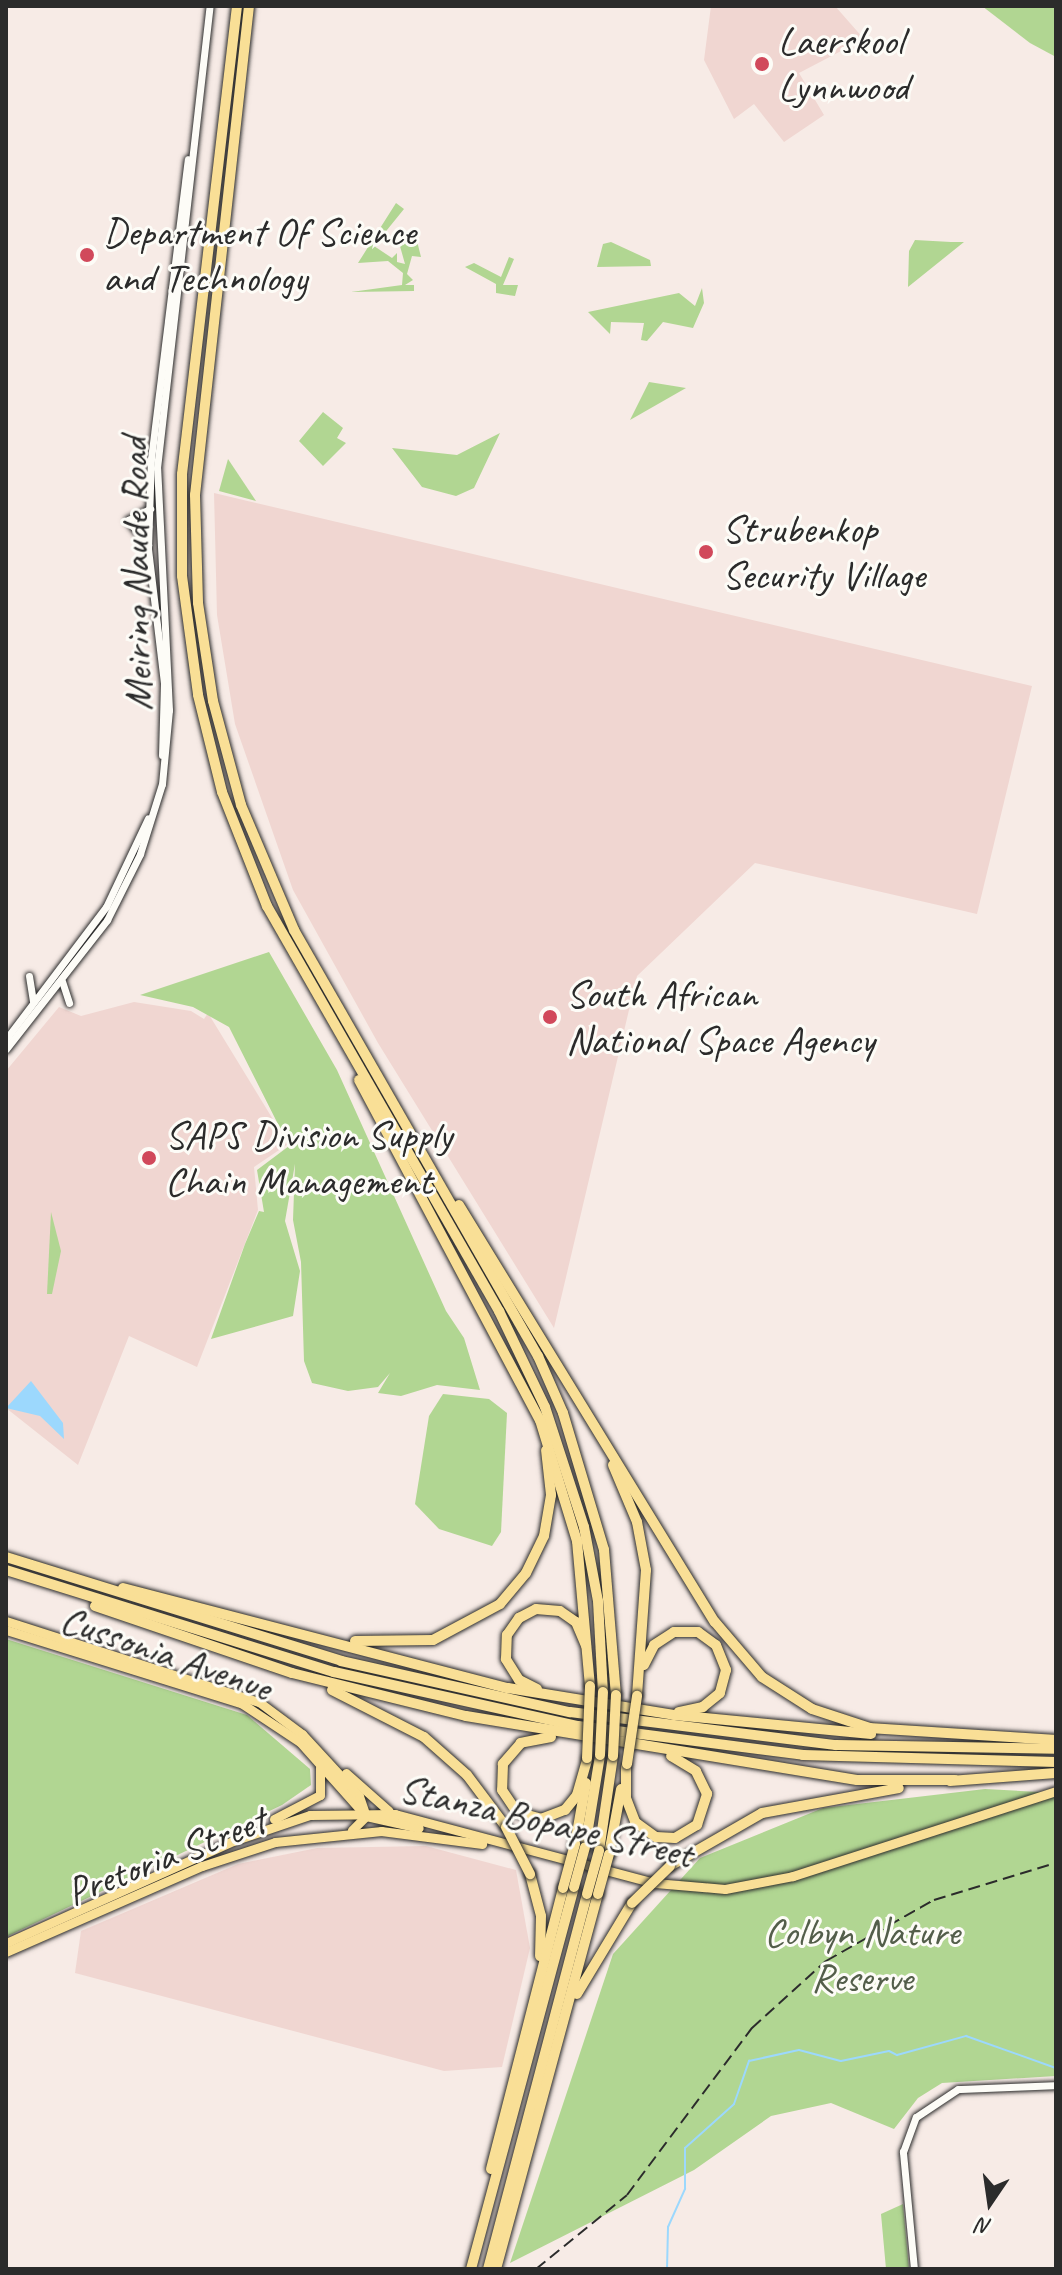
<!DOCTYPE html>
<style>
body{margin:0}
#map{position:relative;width:1062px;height:2275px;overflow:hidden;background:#f7ebe6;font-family:Caveat,sans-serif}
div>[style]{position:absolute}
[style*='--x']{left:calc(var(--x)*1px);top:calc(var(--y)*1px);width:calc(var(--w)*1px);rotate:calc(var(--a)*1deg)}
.built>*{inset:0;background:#f0d6d1}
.green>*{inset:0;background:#b1d692}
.water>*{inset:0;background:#9cd8fd}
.stream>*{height:2px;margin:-1px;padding:0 1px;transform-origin:1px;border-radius:1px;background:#9cd8fd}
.roads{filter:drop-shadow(0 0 2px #2b2b2b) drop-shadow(0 0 2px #2b2b2b)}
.minor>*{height:7px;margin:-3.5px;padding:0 3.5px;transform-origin:3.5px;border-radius:3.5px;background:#fdfcf7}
.major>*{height:9px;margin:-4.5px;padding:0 4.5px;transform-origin:4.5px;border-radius:4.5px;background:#f9df96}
.highway>*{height:10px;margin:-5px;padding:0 5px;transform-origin:5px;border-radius:5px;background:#f9df96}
.rail>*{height:2px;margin-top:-1px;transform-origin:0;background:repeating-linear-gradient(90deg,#2b2b2b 0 12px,transparent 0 18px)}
.bridges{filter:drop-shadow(0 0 2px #2b2b2b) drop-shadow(0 0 2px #2b2b2b)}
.highway-bridge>*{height:10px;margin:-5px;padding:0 5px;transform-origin:5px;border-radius:5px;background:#f9df96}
.dots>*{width:22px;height:22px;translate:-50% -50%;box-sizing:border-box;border:4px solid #fdfcf7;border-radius:50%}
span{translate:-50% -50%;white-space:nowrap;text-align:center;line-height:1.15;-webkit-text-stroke:6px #fdfcf7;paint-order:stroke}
.poi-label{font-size:40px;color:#2b2b2b}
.left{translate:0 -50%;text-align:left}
.street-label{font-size:40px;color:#2b2b2b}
.park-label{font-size:40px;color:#535e4a}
.frame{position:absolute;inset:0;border:8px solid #2b2b2b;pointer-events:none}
.north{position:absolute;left:950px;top:2163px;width:80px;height:80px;-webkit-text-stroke:6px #fdfcf7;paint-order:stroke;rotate:193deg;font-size:22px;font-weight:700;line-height:32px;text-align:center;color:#2b2b2b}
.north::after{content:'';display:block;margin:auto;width:28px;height:36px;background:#2b2b2b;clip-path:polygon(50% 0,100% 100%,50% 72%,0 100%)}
</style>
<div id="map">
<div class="built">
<i style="clip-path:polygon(711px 6px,835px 6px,864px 39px,799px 73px,824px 115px,784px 142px,754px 104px,734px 119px,704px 60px)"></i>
<i style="clip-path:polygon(214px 493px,1032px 686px,977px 914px,755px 863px,637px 976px,554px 1328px,378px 1043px,293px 890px,235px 724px,217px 615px)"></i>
<i style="clip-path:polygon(134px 1002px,191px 1011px,204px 1019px,208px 1013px,288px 1144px,254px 1167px,258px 1210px,197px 1367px,129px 1336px,78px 1465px,6px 1408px,6px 1071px,59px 1007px,81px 1016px)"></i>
<i style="clip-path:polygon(426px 1846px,516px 1870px,530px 1948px,502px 2067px,444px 2071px,75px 1973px,81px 1931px,238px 1864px,317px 1848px)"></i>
</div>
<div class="green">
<i style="clip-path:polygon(982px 6px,1056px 6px,1056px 57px,1030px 43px)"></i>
<i style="clip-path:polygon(396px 203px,404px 209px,374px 246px,392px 258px,397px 253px,397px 262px,405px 264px,396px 232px,415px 233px,421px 257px,412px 256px,407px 274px,413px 280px,405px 285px,414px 285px,414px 291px,351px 292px,402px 285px,403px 273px,388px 261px,358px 263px)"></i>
<i style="clip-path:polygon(915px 240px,951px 242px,964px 242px,908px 287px,909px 251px)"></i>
<i style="clip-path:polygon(611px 242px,650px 260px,651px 266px,597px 267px,603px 244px)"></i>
<i style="clip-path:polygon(509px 257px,514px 259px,503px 285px,518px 285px,515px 296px,496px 293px,496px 284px,465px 267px,474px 263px,501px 277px)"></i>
<i style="clip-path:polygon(702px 288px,704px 303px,693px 328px,663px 322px,647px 341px,641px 340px,644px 323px,611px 322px,610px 334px,588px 312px,679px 293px,695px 306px)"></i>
<i style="clip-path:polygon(649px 382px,686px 388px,630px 420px)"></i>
<i style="clip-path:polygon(323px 412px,343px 428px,337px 438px,346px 443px,323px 466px,299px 441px)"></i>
<i style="clip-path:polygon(500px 433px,474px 488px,456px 496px,422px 487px,392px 448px,457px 455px)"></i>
<i style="clip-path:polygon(228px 459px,256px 501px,219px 491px)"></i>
<i style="clip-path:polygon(269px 952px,337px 1070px,446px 1311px,464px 1338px,480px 1390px,437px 1385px,401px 1396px,378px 1393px,390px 1373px,378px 1387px,348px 1391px,312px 1383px,304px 1361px,301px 1262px,293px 1220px,295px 1164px,285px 1221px,300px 1271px,293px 1316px,211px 1339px,245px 1244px,259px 1211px,264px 1212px,257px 1170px,289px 1146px,229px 1027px,193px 1007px,140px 995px)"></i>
<i style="clip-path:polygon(51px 1212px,61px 1251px,52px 1294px,47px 1294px)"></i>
<i style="clip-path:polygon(443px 1394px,489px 1399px,507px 1413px,501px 1532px,492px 1546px,439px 1529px,415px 1504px,429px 1416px)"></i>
<i style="clip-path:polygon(6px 1639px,247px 1715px,310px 1769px,311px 1785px,282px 1805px,6px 1937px)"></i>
<i style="clip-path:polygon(985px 1789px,1056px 1793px,1056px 2076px,942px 2083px,918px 2098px,894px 2129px,831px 2103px,771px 2116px,694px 2170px,510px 2263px,613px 1954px,700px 1858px,823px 1808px)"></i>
<i style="clip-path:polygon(903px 2204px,909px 2269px,886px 2269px,881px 2214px)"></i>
</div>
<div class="water">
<i style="clip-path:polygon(31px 1381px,63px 1423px,64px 1439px,40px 1416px,6px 1408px)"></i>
</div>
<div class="stream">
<i style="--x:667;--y:2269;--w:42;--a:-88.6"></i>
<i style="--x:668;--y:2227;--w:42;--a:-65.9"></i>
<i style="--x:685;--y:2189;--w:41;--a:-90"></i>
<i style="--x:685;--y:2148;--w:66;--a:-41.9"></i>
<i style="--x:734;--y:2104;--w:46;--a:-70.8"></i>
<i style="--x:749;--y:2061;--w:51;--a:-12.4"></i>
<i style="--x:799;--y:2050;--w:43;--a:14.7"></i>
<i style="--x:841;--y:2061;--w:49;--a:-11.8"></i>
<i style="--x:889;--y:2051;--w:9;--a:27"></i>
<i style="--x:897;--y:2055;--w:72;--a:-15.4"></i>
<i style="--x:966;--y:2036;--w:96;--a:19.6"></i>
</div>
<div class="roads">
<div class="minor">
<i style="--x:128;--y:520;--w:32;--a:51"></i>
<i style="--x:128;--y:520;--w:25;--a:-27"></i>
<i style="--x:162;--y:755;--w:72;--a:-88.4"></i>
<i style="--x:164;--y:683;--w:136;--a:-96.8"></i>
<i style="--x:148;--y:548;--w:89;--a:-88.1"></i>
<i style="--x:151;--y:459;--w:302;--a:-83"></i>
<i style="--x:29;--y:976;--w:26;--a:81"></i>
<i style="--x:62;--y:981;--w:23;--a:72"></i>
<i style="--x:6;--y:1039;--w:166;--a:-52.9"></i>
<i style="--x:106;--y:907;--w:98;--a:-64.7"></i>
<i style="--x:6;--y:1049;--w:164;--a:-51.9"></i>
<i style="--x:107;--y:920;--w:74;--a:-63.4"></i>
<i style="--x:140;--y:854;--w:73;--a:-72.6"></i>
<i style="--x:162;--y:784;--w:74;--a:-84.6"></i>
<i style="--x:169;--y:710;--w:242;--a:-92.8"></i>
<i style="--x:157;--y:468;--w:465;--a:-83.5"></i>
<i style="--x:914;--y:2269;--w:118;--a:-95.4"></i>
<i style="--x:903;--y:2152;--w:37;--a:-70"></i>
<i style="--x:916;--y:2117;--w:50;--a:-33.7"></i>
<i style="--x:958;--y:2089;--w:98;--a:-2.3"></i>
</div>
<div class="major">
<i style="--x:6;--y:1621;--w:266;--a:17.8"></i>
<i style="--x:259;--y:1702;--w:54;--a:36.7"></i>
<i style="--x:302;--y:1734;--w:84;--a:47.4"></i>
<i style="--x:359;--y:1796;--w:21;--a:71"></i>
<i style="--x:366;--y:1816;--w:20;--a:135"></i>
<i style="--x:6;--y:1630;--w:246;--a:17.3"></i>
<i style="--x:241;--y:1703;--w:71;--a:33.5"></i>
<i style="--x:300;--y:1742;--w:99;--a:48.3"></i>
<i style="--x:366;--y:1816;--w:54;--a:12.8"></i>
<i style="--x:346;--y:1773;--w:57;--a:41.5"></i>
<i style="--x:274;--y:1819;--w:52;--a:-27.6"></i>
<i style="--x:320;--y:1795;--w:28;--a:-90"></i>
<i style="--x:6;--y:1943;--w:249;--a:-24.2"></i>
<i style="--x:233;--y:1841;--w:81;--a:-18.7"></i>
<i style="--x:310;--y:1815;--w:85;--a:-0.7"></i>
<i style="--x:395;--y:1814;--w:269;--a:14.9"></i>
<i style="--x:655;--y:1883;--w:70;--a:4.9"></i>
<i style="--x:725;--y:1889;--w:69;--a:-10.8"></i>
<i style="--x:793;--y:1876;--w:276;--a:-17.9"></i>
<i style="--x:6;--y:1952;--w:214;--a:-23.7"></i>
<i style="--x:202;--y:1866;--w:77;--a:-18.2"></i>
<i style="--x:275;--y:1842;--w:107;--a:-5.9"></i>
<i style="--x:381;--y:1831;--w:102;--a:7.3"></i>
</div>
<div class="highway">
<i style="--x:237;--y:6;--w:471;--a:96.7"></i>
<i style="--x:182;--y:474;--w:102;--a:90"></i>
<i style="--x:182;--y:576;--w:120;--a:82.3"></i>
<i style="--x:198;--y:695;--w:100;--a:76.1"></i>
<i style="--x:222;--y:792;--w:123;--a:68.5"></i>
<i style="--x:267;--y:906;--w:467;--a:60.2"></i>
<i style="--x:499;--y:1311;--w:106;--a:64.4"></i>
<i style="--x:545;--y:1407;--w:126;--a:72"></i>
<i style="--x:584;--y:1527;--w:75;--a:79.3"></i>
<i style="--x:598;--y:1601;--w:91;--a:86.9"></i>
<i style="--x:249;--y:6;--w:492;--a:96.3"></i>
<i style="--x:195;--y:495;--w:108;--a:88.4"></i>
<i style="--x:198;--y:603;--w:99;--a:81.3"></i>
<i style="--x:213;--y:701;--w:108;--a:74.9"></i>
<i style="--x:241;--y:805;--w:136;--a:67"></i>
<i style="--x:294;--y:930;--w:491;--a:60.2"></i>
<i style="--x:538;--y:1356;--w:62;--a:66.3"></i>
<i style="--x:563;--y:1413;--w:143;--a:73.3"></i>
<i style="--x:604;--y:1550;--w:145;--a:85.3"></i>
<i style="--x:359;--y:1080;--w:385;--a:62"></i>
<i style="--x:540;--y:1420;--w:127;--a:73"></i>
<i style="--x:577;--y:1541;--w:146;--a:84.9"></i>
<i style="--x:459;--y:1205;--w:489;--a:58.5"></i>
<i style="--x:715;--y:1622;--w:72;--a:49.5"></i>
<i style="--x:762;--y:1677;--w:59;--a:32.6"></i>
<i style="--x:812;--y:1709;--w:61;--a:18.1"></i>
<i style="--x:870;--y:1728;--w:186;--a:3.7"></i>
<i style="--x:613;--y:1465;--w:62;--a:67.2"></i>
<i style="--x:637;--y:1522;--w:49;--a:79.4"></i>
<i style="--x:646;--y:1570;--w:126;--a:94.1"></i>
<i style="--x:6;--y:1557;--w:351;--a:17.2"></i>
<i style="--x:341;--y:1661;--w:235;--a:12.6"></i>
<i style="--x:570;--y:1712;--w:268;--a:7.1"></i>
<i style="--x:836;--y:1745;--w:220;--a:1"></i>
<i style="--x:6;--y:1570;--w:343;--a:17.3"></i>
<i style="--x:334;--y:1672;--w:250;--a:12.5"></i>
<i style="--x:578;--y:1726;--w:227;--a:7.3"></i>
<i style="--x:803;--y:1755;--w:253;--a:1.6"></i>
<i style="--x:123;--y:1588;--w:398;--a:14.6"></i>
<i style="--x:508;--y:1688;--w:168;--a:9.2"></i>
<i style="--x:674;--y:1715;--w:198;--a:5.5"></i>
<i style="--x:95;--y:1606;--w:208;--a:18.8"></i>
<i style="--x:292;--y:1673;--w:179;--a:13.9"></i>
<i style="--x:466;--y:1716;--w:396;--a:9.3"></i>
<i style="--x:857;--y:1780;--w:98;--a:0"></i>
<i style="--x:355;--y:1641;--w:78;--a:-0.7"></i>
<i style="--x:433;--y:1640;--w:76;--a:-28.2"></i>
<i style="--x:500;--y:1604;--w:40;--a:-50"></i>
<i style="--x:526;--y:1573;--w:41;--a:-64.1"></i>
<i style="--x:544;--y:1536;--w:42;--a:-80.3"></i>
<i style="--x:551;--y:1495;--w:45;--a:-96.3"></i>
<i style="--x:644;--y:1665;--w:22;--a:-63"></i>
<i style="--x:654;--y:1645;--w:24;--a:-33"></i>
<i style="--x:674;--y:1632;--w:24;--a:0"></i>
<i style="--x:698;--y:1632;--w:22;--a:36"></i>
<i style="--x:716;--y:1645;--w:27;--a:68"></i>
<i style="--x:726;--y:1670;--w:24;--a:105"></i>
<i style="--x:720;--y:1693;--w:22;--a:141"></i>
<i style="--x:703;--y:1707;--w:25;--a:168"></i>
<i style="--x:537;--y:1689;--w:20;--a:-153"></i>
<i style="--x:519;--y:1680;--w:25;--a:-122"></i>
<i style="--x:506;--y:1659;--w:24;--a:-88"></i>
<i style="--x:507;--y:1635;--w:21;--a:-55"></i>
<i style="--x:519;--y:1618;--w:19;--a:-28"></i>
<i style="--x:536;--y:1609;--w:24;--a:5"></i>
<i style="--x:560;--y:1611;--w:19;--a:35"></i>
<i style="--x:576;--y:1622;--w:26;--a:67"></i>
<i style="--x:332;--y:1690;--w:103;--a:27.1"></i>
<i style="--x:424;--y:1737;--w:57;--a:41.5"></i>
<i style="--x:467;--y:1775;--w:65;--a:53.1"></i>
<i style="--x:551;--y:1737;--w:31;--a:169"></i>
<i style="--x:521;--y:1743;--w:28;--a:131"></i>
<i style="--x:503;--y:1764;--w:26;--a:92"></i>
<i style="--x:502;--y:1790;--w:27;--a:56"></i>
<i style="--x:517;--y:1812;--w:25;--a:16"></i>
<i style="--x:541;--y:1819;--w:26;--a:-21"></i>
<i style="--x:565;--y:1810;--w:19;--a:-51"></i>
<i style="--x:577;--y:1795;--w:37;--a:-74"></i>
<i style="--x:626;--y:1767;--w:31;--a:90"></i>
<i style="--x:626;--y:1798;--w:26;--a:69"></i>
<i style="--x:635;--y:1822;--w:26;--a:36"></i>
<i style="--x:656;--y:1837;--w:19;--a:3"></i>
<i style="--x:675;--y:1838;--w:26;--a:-31"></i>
<i style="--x:697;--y:1825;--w:33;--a:-72"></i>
<i style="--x:707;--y:1794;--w:25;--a:-116"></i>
<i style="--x:696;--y:1771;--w:29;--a:-149"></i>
<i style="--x:950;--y:1781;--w:106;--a:-4.3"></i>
<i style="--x:575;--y:1844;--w:62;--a:-79.8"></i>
<i style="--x:585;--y:1847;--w:93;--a:-80.7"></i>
<i style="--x:599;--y:1851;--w:96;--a:-81.6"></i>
<i style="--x:609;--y:1854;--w:66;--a:-79.5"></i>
<i style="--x:670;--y:1866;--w:106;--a:-29.9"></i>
<i style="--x:762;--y:1813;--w:139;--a:-10.3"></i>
<i style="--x:530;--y:1874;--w:43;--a:75.3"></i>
<i style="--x:541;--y:1916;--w:40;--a:91.4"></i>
<i style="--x:577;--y:1994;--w:106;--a:-58.9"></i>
<i style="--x:491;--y:2169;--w:290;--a:-75.6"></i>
<i style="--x:471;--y:2269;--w:396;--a:-74.9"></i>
<i style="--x:488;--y:2269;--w:388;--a:-75.2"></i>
<i style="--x:496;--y:2269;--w:389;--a:-74.8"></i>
</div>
</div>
<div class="rail">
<i style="--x:536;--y:2269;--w:117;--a:-39.1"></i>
<i style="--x:627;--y:2195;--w:209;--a:-53.2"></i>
<i style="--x:752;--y:2028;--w:100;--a:-42.2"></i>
<i style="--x:826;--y:1961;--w:124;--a:-29.5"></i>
<i style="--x:934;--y:1900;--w:127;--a:-16.9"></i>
</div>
<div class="bridges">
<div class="highway-bridge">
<i style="--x:600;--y:1755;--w:63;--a:-87.3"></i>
<i style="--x:613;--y:1756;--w:61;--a:-87.2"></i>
<i style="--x:587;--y:1758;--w:72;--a:-87.6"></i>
<i style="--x:627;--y:1764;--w:69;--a:-81.6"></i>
<i style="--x:506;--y:1827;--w:53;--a:62.9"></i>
<i style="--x:574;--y:1887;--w:41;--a:-74.6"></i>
<i style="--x:563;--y:1888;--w:46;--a:-74.7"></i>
<i style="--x:587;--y:1894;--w:45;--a:-74.4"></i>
<i style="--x:598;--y:1894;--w:41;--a:-74.6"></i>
<i style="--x:632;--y:1903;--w:53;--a:-44.2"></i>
</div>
</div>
<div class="dots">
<i style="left:762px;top:64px;background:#d1495b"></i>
<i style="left:87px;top:255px;background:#d1495b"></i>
<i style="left:706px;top:552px;background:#d1495b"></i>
<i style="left:550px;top:1017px;background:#d1495b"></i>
<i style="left:149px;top:1158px;background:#d1495b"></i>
</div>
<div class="poi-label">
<span class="left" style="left:778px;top:64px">Laerskool<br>Lynnwood</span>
<span class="left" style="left:103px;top:255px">Department Of Science<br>and Technology</span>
<span class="left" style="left:722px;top:552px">Strubenkop<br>Security Village</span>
<span class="left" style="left:566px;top:1017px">South African<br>National Space Agency</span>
<span class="left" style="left:165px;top:1158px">SAPS Division Supply<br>Chain Management</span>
</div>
<div class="street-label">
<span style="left:136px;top:574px;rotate:-91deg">Meiring Naude Road</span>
<span style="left:166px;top:1653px;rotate:19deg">Cussonia Avenue</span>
<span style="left:546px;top:1821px;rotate:13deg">Stanza Bopape Street</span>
<span style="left:166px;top:1856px;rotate:-21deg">Pretoria Street</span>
</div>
<div class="park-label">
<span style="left:862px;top:1955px">Colbyn Nature<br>Reserve</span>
</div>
<div class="frame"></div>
<div class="north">N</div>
</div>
